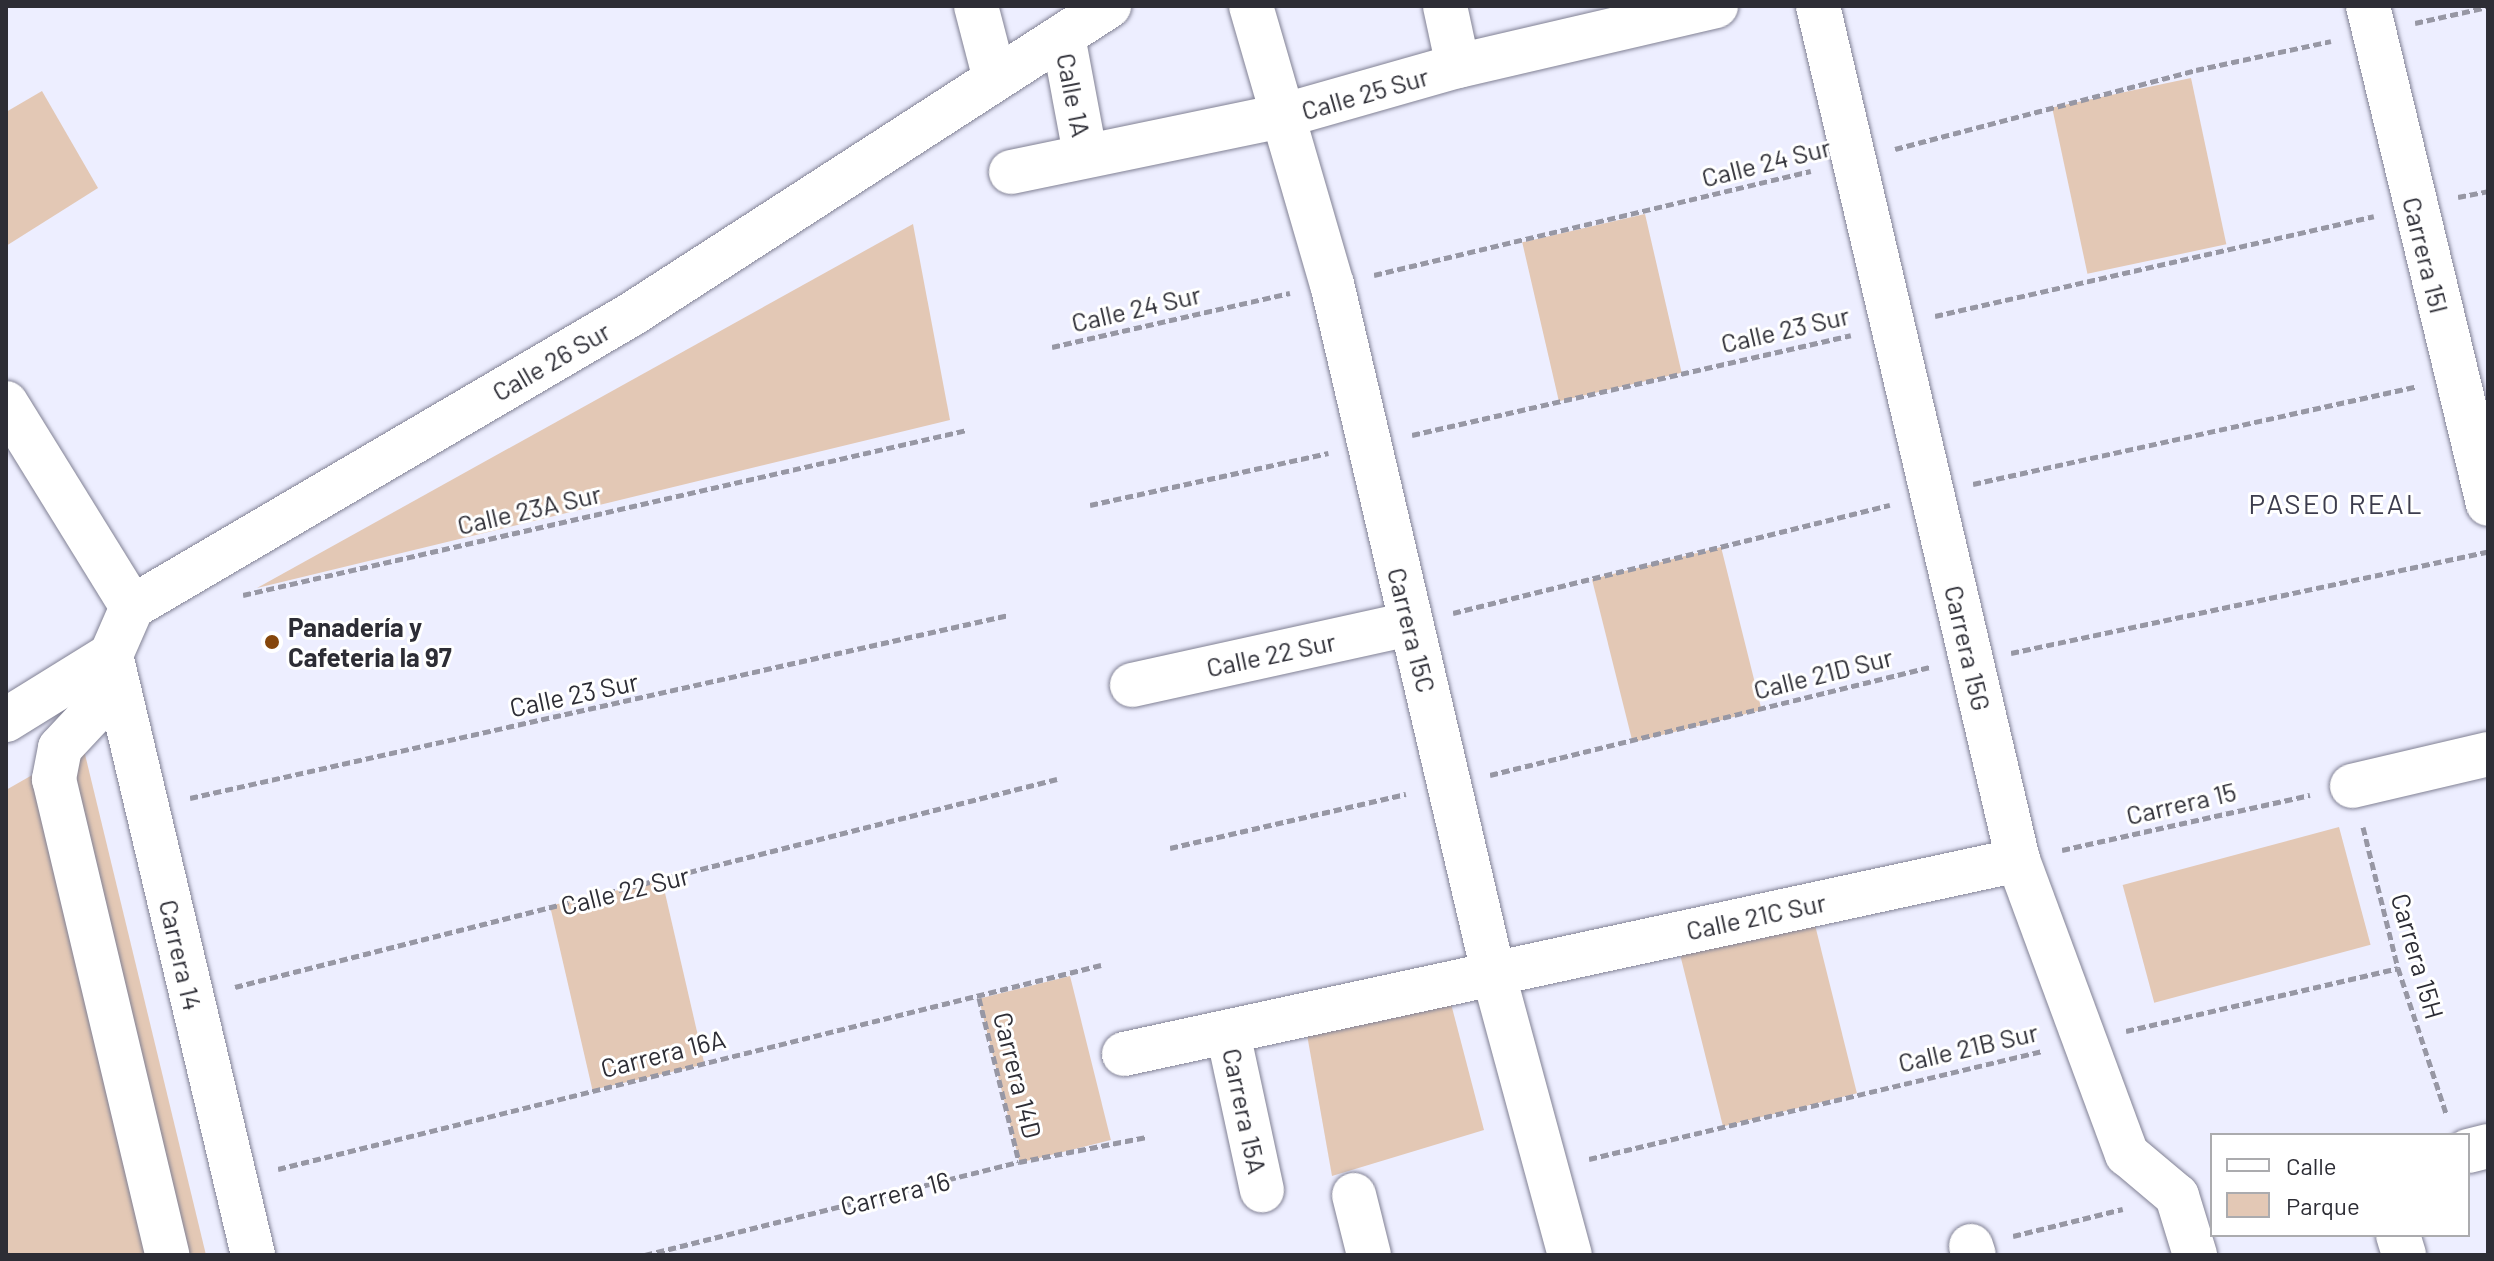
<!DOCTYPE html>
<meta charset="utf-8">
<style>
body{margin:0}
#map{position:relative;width:2494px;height:1261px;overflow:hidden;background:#edeeff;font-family:Barlow,sans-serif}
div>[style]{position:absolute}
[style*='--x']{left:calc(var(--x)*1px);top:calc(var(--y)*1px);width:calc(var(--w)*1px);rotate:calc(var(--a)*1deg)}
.green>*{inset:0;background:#e3c8b5;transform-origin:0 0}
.path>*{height:5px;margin-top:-2.5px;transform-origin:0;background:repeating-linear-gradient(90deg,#9797a4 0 8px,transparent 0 12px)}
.roads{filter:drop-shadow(0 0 2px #818194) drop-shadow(0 0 2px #818194)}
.minor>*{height:44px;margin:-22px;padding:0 22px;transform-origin:22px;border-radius:22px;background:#fff}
.dots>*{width:22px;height:22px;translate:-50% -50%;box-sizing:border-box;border:4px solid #fff;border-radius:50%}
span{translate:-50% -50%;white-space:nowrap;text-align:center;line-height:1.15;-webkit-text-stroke:6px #fff;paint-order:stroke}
.street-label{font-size:26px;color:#2d2d35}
.poi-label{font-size:26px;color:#2d2d35;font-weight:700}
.left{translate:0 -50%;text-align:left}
.neighbourhood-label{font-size:28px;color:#3c3c4d;letter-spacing:2px}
.frame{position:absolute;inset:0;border:8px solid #2d2d35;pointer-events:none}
.legend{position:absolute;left:2210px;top:1133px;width:260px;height:104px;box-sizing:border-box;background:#fff;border:2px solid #ababae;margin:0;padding:10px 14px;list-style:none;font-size:24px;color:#2d2d35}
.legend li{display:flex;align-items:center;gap:16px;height:40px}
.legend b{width:40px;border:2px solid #ababae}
</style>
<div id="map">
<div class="green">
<i style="left:2191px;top:78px;width:170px;height:142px;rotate:78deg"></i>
<i style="clip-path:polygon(42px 91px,98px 188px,6px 246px,6px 112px)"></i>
<i style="left:1645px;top:214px;width:163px;height:126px;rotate:77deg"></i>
<i style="clip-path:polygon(913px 224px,950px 420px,257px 588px)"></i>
<i style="left:1721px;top:547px;width:168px;height:133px;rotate:76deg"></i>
<i style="clip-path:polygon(83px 746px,206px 1255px,6px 1255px,6px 790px)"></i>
<i style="left:2339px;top:827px;width:122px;height:224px;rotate:75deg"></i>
<i style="left:662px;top:880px;width:189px;height:115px;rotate:77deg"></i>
<i style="left:1810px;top:905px;width:194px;height:138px;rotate:76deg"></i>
<i style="left:1070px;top:976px;width:169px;height:94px;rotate:76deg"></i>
<i style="clip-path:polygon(1449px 996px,1484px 1130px,1332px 1176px,1306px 1029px)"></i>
</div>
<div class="path">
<i style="--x:2415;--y:23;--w:75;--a:-12.4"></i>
<i style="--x:1895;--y:149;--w:311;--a:-14.7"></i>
<i style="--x:2196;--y:70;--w:138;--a:-12.1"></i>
<i style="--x:2458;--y:197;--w:31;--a:-11"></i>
<i style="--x:1374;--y:275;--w:449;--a:-13.4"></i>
<i style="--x:1935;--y:316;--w:450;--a:-12.8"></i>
<i style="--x:1052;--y:347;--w:244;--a:-12.8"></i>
<i style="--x:1412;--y:435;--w:450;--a:-12.8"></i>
<i style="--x:1973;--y:484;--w:455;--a:-12.4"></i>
<i style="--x:1090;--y:505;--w:244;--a:-12.3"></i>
<i style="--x:243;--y:595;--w:743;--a:-12.84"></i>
<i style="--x:1453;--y:613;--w:450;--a:-13.9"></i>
<i style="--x:2011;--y:653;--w:488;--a:-12"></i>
<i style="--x:1490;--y:775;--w:454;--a:-13.8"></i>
<i style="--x:190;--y:798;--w:839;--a:-12.6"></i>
<i style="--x:2363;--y:827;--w:145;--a:76.1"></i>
<i style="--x:2398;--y:968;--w:153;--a:71.7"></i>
<i style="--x:1170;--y:848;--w:242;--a:-12.9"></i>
<i style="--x:2062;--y:850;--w:254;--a:-12.5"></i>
<i style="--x:235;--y:987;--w:848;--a:-14.2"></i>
<i style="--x:979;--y:998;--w:169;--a:76.3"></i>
<i style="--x:2126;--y:1031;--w:279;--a:-13"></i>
<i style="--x:1589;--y:1159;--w:466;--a:-13.4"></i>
<i style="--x:278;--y:1169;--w:848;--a:-13.92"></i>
<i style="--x:2013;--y:1236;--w:113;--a:-13.8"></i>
<i style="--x:645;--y:1255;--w:385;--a:-14"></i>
<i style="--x:1019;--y:1162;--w:130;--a:-11.1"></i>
</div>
<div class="roads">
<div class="minor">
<i style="--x:976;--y:6;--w:75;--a:75.4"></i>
<i style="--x:1251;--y:6;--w:290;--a:73.8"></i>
<i style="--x:1332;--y:284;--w:707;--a:76.83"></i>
<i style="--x:1493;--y:972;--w:293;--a:74.8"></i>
<i style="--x:1445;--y:6;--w:61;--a:77.8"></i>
<i style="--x:1818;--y:6;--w:877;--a:76.82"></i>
<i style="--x:2018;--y:860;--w:314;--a:69.7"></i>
<i style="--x:2127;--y:1154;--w:65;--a:40"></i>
<i style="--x:2177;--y:1196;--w:62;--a:73"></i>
<i style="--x:2368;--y:6;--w:512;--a:76.45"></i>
<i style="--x:1063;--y:36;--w:120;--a:79.4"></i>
<i style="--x:1011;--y:172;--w:277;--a:-11.7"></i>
<i style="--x:1282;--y:116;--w:183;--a:-15.9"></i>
<i style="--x:1458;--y:66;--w:265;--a:-13.1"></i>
<i style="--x:6;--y:403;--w:240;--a:58.3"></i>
<i style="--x:111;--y:655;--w:617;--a:76.68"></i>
<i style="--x:1132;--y:685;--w:284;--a:-12.4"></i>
<i style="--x:118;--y:686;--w:85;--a:133.1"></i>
<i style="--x:60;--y:748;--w:32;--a:101"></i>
<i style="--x:54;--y:779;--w:489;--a:76.6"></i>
<i style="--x:6;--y:720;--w:123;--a:-31.8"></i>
<i style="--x:111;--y:655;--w:52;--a:-66.4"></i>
<i style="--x:132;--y:607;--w:580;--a:-30.37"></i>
<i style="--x:632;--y:314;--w:568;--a:-32.85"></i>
<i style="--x:2352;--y:786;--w:140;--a:-13.2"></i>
<i style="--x:1228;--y:1033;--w:161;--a:77.8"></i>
<i style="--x:1124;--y:1054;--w:915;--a:-12.24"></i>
<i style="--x:2468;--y:1151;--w:21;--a:-14"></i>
<i style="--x:1354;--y:1195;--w:62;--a:76"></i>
<i style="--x:2398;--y:1235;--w:21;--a:73"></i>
<i style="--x:1971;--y:1246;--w:9;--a:72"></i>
</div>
</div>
<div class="dots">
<i style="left:272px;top:642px;background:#85450b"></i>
</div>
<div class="street-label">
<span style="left:1365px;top:93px;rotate:-16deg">Calle 25 Sur</span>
<span style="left:1074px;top:95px;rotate:79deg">Calle 1A</span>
<span style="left:1766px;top:162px;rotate:-14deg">Calle 24 Sur</span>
<span style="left:2426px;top:255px;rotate:76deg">Carrera 15I</span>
<span style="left:1136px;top:308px;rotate:-13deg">Calle 24 Sur</span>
<span style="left:1785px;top:329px;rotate:-13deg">Calle 23 Sur</span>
<span style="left:551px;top:361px;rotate:-30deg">Calle 26 Sur</span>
<span style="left:529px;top:509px;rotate:-13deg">Calle 23A Sur</span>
<span style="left:1412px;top:630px;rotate:76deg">Carrera 15C</span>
<span style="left:1968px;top:648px;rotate:77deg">Carrera 15G</span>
<span style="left:1271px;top:654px;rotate:-12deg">Calle 22 Sur</span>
<span style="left:1823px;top:673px;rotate:-14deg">Calle 21D Sur</span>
<span style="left:574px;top:694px;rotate:-12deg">Calle 23 Sur</span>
<span style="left:2181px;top:803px;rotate:-13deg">Carrera 15</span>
<span style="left:625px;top:890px;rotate:-14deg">Calle 22 Sur</span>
<span style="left:1756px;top:916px;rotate:-12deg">Calle 21C Sur</span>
<span style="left:181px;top:955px;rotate:77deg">Carrera 14</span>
<span style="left:2418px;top:956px;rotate:74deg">Carrera 15H</span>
<span style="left:1968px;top:1047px;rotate:-13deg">Calle 21B Sur</span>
<span style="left:663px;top:1053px;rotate:-14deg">Carrera 16A</span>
<span style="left:1018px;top:1075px;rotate:76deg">Carrera 14D</span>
<span style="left:1245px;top:1111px;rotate:78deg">Carrera 15A</span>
<span style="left:895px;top:1193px;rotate:-14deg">Carrera 16</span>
</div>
<div class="poi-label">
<span class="left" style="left:288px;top:642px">Panadería y<br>Cafeteria la 97</span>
</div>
<div class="neighbourhood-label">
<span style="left:2336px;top:503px">PASEO REAL</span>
</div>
<div class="frame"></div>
<ul class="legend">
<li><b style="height:10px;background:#fff"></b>Calle</li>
<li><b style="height:22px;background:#e3c8b5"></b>Parque</li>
</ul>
</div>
